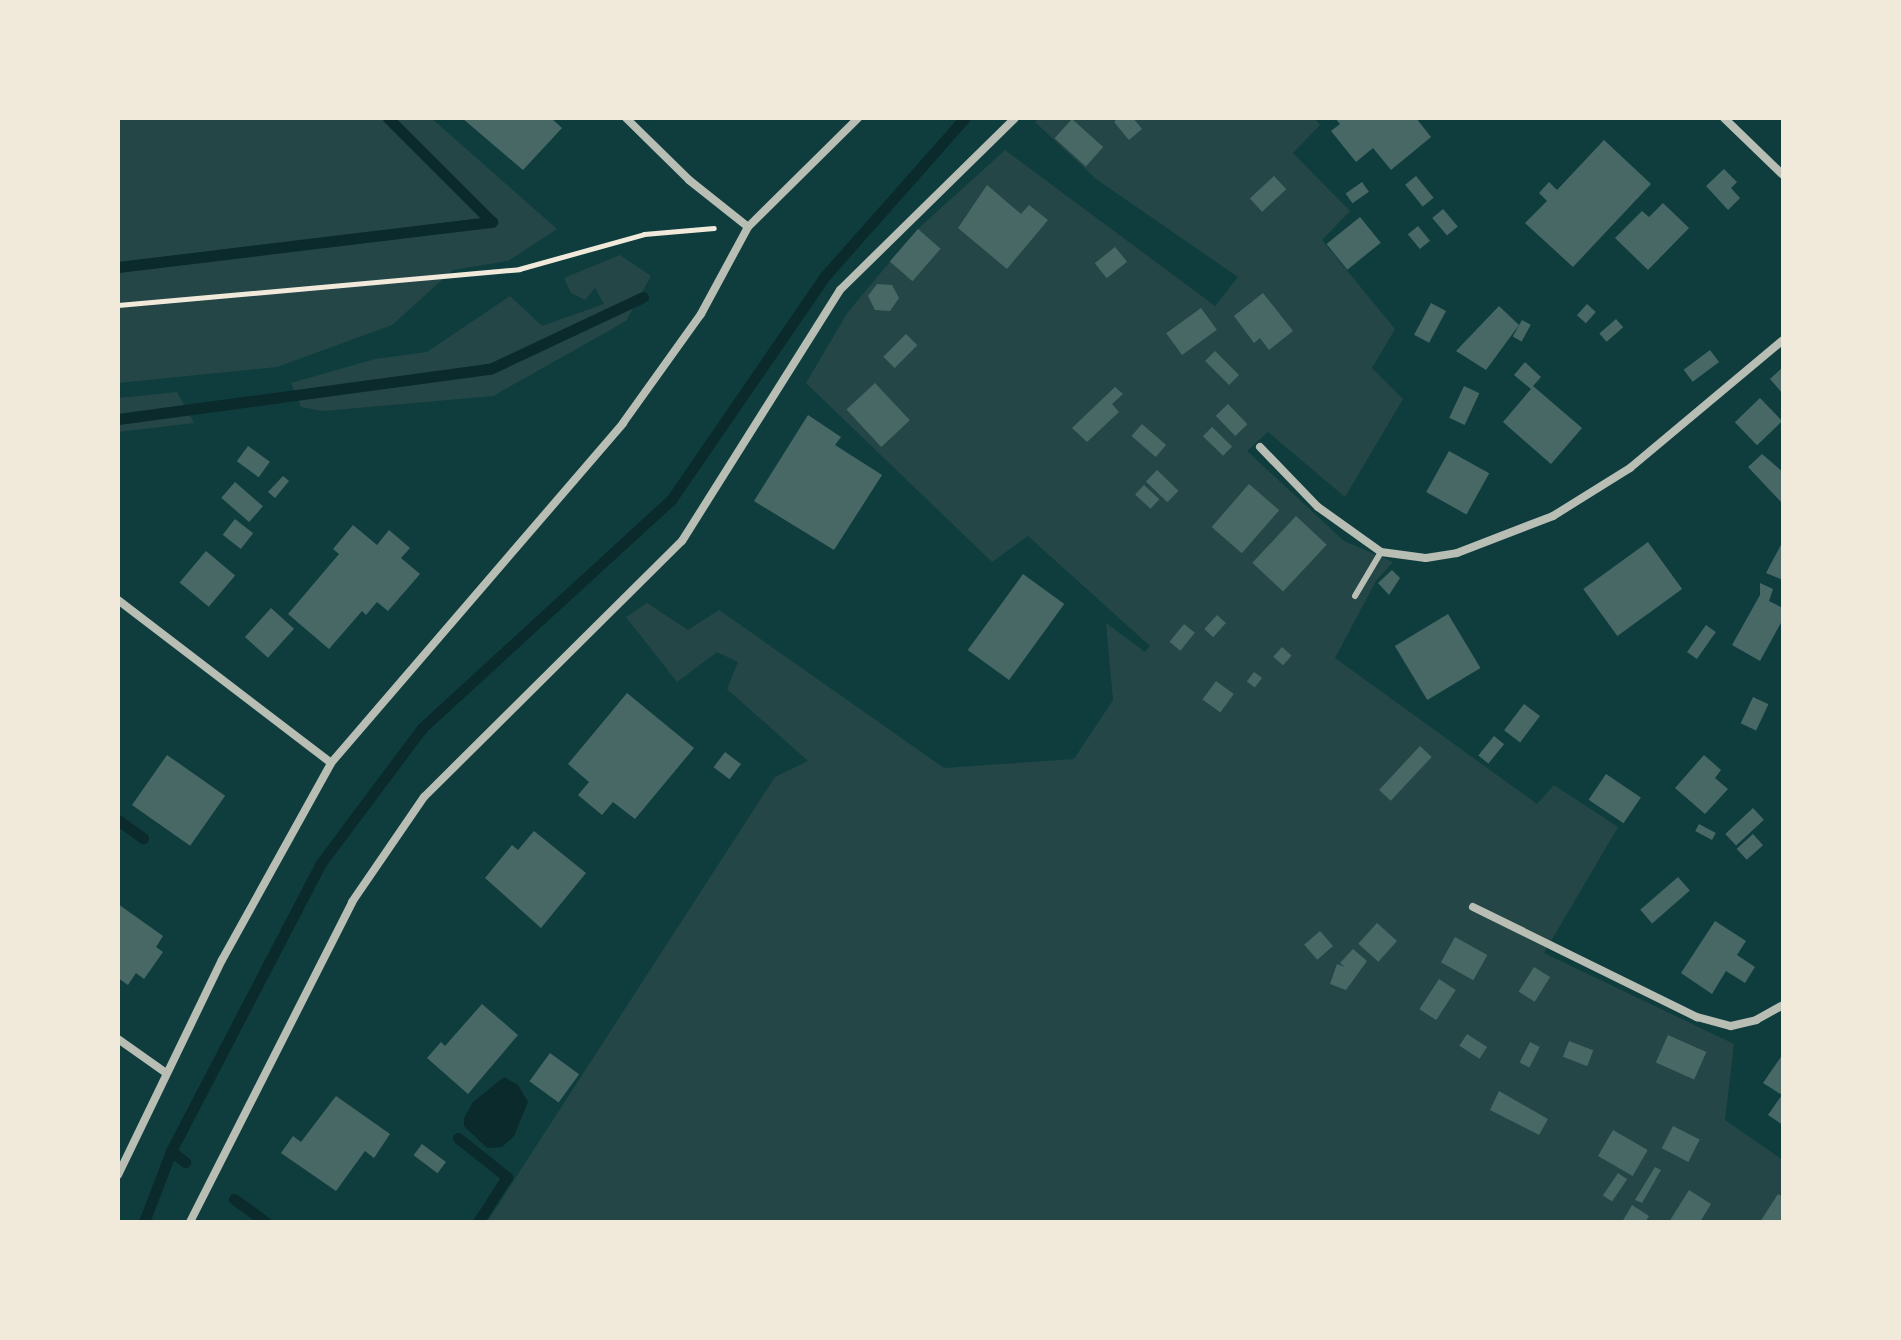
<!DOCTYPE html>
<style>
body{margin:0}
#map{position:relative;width:1901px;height:1340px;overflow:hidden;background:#0f3d3e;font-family:"IBM Plex Serif",serif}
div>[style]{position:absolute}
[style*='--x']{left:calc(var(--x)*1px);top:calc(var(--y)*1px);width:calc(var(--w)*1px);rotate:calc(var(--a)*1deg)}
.green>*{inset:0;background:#244646}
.water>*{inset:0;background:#0a2a2b}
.stream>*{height:11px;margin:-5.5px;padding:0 5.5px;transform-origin:5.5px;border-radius:5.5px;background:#0a2a2b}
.building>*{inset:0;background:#486865;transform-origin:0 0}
.path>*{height:5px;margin:-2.5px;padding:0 2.5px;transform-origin:2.5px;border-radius:2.5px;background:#f1e9da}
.service>*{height:6px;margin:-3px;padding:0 3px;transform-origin:3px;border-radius:3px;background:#b8beb3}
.minor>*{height:8px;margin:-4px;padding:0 4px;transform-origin:4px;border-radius:4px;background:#b8beb3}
span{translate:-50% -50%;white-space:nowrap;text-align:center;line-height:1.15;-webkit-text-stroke:7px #f1e9da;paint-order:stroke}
.frame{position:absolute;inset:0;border:120px solid #f1e9da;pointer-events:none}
</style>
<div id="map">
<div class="green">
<i style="clip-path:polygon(118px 118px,431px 118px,557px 229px,508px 261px,453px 270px,392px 325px,277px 367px,118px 383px)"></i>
<i style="clip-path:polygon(1040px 118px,1314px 118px,1320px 125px,1293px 153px,1350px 211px,1322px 240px,1395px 329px,1372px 368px,1403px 399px,1345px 497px,1268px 432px,1247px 451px,1344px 541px,1393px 562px,1376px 581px,1335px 658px,1537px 804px,1554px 785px,1618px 827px,1544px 953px,1734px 1044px,1725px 1120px,1783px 1160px,1783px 1222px,487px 1222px,775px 777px,808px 761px,727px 689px,738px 662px,717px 652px,677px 682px,626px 617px,647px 603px,688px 630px,719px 610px,944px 768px,1074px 759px,1113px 700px,1106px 623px,1145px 652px,1150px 646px,1028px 536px,992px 562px,806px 383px,848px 312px,883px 270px,918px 229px,1005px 150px,1215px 306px,1238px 277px,1096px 179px,1035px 122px)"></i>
<i style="clip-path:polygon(620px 255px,651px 276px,626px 321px,493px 396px,323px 411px,301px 407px,291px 383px,375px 359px,427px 352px,510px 296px,542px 326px,604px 304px,595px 288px,585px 300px,571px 293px,564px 278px)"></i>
<i style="clip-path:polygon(177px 392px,194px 423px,118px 432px,118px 398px)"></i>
</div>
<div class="water">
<i style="clip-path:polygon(504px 1077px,518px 1085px,528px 1102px,514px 1136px,502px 1147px,487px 1148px,464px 1126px,464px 1118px,473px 1102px)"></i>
</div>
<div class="stream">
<i style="--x:388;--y:118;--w:147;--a:45"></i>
<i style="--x:118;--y:267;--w:377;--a:-6.9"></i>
<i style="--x:118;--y:419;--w:375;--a:-7.7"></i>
<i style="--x:490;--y:369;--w:169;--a:-25.2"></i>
<i style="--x:118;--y:820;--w:31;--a:36"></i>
<i style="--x:458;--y:1138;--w:63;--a:38.5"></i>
<i style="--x:507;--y:1177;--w:54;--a:122.8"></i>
<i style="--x:171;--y:1151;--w:18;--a:38"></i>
<i style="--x:234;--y:1199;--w:39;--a:36"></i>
<i style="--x:144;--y:1222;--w:76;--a:-69.2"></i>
<i style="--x:171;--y:1151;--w:325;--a:-62.5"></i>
<i style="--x:321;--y:863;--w:169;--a:-53.2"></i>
<i style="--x:422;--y:728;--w:338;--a:-42.5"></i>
<i style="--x:671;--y:500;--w:272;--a:-55.5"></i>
<i style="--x:825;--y:276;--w:211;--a:-48.5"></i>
</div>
<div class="building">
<i style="clip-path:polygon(462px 118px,551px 118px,562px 128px,523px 170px)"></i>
<i style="clip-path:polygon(1118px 118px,1133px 118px,1142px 129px,1129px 140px,1114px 122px)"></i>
<i style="clip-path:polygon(1335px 118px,1416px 118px,1431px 137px,1391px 170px,1373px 148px,1356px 162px,1331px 131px,1340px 124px)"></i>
<i style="left:1072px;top:119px;width:42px;height:26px;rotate:42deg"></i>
<i style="clip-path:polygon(1604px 140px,1651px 184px,1573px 267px,1525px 223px,1547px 201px,1539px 193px,1549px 182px,1557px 190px)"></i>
<i style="clip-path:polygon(1724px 169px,1737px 182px,1731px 188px,1740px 198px,1728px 210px,1706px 186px)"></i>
<i style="left:1274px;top:176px;width:18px;height:33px;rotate:47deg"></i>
<i style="left:1416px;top:176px;width:28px;height:14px;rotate:51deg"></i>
<i style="left:1362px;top:182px;width:12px;height:20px;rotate:55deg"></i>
<i style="clip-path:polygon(987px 185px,1021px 214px,1029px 205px,1048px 220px,1007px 269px,958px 228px)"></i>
<i style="clip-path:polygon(1663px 203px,1689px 228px,1648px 270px,1615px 238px,1642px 211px,1649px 217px)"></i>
<i style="left:1443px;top:209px;width:23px;height:14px;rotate:50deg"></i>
<i style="left:1360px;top:217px;width:33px;height:43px;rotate:51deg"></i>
<i style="left:1418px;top:226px;width:19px;height:13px;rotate:51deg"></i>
<i style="left:918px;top:229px;width:30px;height:43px;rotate:41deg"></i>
<i style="left:1115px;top:247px;width:19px;height:26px;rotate:51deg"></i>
<i style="clip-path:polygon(877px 284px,892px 285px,899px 298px,890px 311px,875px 310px,868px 296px)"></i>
<i style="clip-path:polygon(1263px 293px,1293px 331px,1269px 350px,1260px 338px,1254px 343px,1234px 316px)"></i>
<i style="left:1431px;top:303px;width:17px;height:36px;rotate:28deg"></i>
<i style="left:1587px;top:304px;width:12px;height:15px;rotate:42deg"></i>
<i style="clip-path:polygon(1499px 306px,1519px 325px,1486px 370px,1456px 351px)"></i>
<i style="left:1201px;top:308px;width:27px;height:43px;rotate:54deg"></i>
<i style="left:1616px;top:319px;width:11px;height:22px;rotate:49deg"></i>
<i style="left:1522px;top:320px;width:10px;height:19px;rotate:29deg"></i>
<i style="left:906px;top:334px;width:16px;height:32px;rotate:45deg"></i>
<i style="left:1710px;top:350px;width:15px;height:33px;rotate:53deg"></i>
<i style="left:1215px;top:351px;width:34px;height:14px;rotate:45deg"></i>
<i style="clip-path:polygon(1525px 362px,1541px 377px,1533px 386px,1582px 428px,1551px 464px,1503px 422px,1531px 389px,1514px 375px)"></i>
<i style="clip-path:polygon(1783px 367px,1783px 394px,1770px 379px)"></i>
<i style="left:875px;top:383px;width:51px;height:39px;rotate:47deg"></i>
<i style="left:1464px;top:386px;width:17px;height:35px;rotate:25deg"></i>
<i style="clip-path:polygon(1115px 387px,1123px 394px,1112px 404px,1119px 412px,1087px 442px,1072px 428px)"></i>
<i style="left:1760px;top:398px;width:32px;height:35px;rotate:46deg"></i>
<i style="left:1228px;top:404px;width:28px;height:17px;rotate:46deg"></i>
<i style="clip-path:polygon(808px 415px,841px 437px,835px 445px,882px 475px,834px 550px,754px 501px)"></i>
<i style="left:1142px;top:424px;width:32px;height:16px;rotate:41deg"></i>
<i style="left:1212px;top:427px;width:28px;height:13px;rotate:44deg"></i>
<i style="left:248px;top:446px;width:27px;height:19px;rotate:36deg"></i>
<i style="left:1449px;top:451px;width:46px;height:47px;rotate:29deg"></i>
<i style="clip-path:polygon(1762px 454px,1783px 472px,1781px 502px,1748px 467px)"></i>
<i style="left:1157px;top:470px;width:30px;height:16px;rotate:44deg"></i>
<i style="clip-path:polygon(283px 476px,289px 481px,275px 498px,268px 492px)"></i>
<i style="left:235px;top:482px;width:37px;height:21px;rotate:41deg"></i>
<i style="left:1249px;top:484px;width:40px;height:57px;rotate:41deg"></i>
<i style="left:1144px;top:485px;width:21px;height:13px;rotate:43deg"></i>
<i style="left:1296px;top:516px;width:42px;height:64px;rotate:43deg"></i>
<i style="left:235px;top:519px;width:23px;height:20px;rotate:38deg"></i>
<i style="clip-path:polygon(353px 525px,377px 545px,389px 530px,410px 548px,401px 558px,420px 574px,388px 611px,377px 602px,366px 615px,362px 611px,329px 649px,288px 614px,339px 554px,333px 549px)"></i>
<i style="clip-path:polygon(1783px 541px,1783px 580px,1766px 573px)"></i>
<i style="left:1648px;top:542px;width:58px;height:80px;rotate:54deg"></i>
<i style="left:206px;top:551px;width:38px;height:41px;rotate:40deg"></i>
<i style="clip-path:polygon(1392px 570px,1400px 578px,1389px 595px,1378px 583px)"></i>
<i style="left:1023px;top:574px;width:51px;height:94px;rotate:36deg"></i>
<i style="clip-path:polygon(1760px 583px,1773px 589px,1769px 601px,1783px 608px,1783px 619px,1760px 661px,1732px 645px,1760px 595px)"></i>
<i style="left:271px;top:608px;width:31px;height:39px;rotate:42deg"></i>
<i style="left:1448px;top:614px;width:63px;height:62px;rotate:59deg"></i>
<i style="left:1217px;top:615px;width:12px;height:19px;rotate:42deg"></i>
<i style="left:1184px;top:624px;width:14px;height:23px;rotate:39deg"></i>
<i style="left:1706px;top:625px;width:12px;height:33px;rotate:35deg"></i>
<i style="left:1282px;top:647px;width:13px;height:13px;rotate:42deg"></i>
<i style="left:1254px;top:672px;width:10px;height:12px;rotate:37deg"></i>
<i style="left:1216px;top:681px;width:22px;height:23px;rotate:36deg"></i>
<i style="clip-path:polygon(627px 693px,694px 748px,635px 819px,613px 802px,602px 815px,578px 795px,589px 782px,568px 764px)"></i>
<i style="left:1753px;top:697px;width:17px;height:29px;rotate:25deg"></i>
<i style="left:1524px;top:704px;width:20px;height:33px;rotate:37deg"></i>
<i style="left:1494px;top:736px;width:13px;height:25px;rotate:39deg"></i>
<i style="left:1420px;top:746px;width:16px;height:60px;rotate:43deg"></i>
<i style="left:725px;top:752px;width:20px;height:19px;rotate:37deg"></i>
<i style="left:167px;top:755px;width:71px;height:61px;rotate:35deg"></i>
<i style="clip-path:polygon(1704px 755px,1721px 770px,1715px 778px,1728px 789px,1705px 814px,1675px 788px)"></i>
<i style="left:1606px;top:774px;width:42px;height:31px;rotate:34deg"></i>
<i style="left:1753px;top:808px;width:16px;height:38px;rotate:47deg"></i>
<i style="left:1699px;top:824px;width:19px;height:8px;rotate:28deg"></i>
<i style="clip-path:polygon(534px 831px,586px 873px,541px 928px,485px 878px,512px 845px,518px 850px)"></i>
<i style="left:1753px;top:834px;width:15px;height:22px;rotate:48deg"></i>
<i style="left:1678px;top:877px;width:18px;height:50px;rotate:49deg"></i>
<i style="clip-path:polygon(118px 904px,163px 936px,156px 947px,163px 952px,144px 979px,136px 973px,128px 985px,118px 978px)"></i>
<i style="clip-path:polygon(1715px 921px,1746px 941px,1737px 955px,1755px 967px,1745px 983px,1726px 971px,1712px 994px,1681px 973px)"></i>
<i style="left:1377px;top:923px;width:27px;height:28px;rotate:42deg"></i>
<i style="left:1320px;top:931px;width:20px;height:21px;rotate:49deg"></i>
<i style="left:1455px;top:937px;width:37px;height:29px;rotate:29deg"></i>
<i style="clip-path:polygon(1353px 949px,1367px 961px,1346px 990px,1330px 984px,1337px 964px,1345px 967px,1340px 963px)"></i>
<i style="left:1534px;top:967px;width:19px;height:29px;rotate:32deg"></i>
<i style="left:1439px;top:979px;width:20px;height:36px;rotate:33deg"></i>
<i style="clip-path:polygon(482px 1004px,518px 1035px,468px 1094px,427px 1058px,441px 1042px,445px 1046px)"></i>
<i style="left:1467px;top:1034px;width:24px;height:14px;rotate:33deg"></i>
<i style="left:1668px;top:1035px;width:42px;height:30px;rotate:24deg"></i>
<i style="left:1569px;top:1041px;width:26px;height:17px;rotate:21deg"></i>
<i style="left:1530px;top:1042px;width:11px;height:23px;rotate:27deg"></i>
<i style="left:550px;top:1053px;width:36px;height:35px;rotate:36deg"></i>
<i style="clip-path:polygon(1783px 1054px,1783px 1125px,1768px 1115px,1782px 1095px,1763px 1083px)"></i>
<i style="clip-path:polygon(1499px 1091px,1548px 1119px,1539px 1135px,1490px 1110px)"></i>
<i style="clip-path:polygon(336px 1096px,390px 1134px,374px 1158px,365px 1151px,336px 1191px,281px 1153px,293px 1136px,301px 1142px)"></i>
<i style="left:1673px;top:1126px;width:30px;height:25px;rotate:27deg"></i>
<i style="left:1613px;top:1130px;width:40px;height:30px;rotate:30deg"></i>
<i style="left:422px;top:1144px;width:30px;height:14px;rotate:37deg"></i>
<i style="clip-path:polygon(1655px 1167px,1661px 1170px,1642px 1203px,1635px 1200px)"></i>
<i style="left:1618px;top:1173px;width:11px;height:27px;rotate:34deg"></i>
<i style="clip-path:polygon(1689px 1190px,1711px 1204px,1700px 1222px,1669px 1222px)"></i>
<i style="clip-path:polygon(1778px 1194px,1783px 1197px,1783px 1222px,1760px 1222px)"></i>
<i style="clip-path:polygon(1632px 1205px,1649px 1216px,1645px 1222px,1622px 1222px)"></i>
</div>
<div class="path">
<i style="--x:118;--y:305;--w:403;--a:-5.1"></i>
<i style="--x:519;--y:269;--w:130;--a:-15.6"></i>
<i style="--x:644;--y:234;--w:70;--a:-4.9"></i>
</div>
<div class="service">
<i style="--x:1355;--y:596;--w:51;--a:-59.4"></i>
</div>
<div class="minor">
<i style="--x:626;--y:118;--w:88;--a:44.5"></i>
<i style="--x:689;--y:180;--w:75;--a:38.5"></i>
<i style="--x:1724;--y:118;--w:82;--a:44"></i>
<i style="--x:1260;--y:447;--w:83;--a:46"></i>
<i style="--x:1318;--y:507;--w:77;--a:35.5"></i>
<i style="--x:1381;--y:552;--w:45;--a:7.6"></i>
<i style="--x:1426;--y:558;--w:31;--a:-9"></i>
<i style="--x:1457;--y:553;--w:103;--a:-21.1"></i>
<i style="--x:1553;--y:516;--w:91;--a:-31.9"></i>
<i style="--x:1630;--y:468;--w:199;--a:-39.9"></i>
<i style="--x:118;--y:600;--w:268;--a:37.4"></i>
<i style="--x:1473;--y:907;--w:250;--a:26.2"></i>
<i style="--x:1697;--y:1017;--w:35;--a:15"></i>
<i style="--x:1731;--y:1026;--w:26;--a:-13"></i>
<i style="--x:1756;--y:1020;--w:31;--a:-29"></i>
<i style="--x:118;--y:1039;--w:59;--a:35.3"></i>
<i style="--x:118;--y:1175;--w:239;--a:-64.2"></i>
<i style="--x:222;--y:960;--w:225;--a:-61"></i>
<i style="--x:331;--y:763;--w:448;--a:-49.3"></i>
<i style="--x:623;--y:423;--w:134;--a:-54.4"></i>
<i style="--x:701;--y:314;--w:99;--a:-61.6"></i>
<i style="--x:748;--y:227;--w:155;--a:-44.7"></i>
<i style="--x:190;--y:1222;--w:359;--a:-63.1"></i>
<i style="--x:352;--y:902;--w:127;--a:-55.6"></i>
<i style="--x:424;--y:797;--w:363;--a:-44.8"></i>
<i style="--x:682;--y:541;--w:297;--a:-57.8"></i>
<i style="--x:840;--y:290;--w:245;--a:-44.5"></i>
</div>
<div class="frame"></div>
</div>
